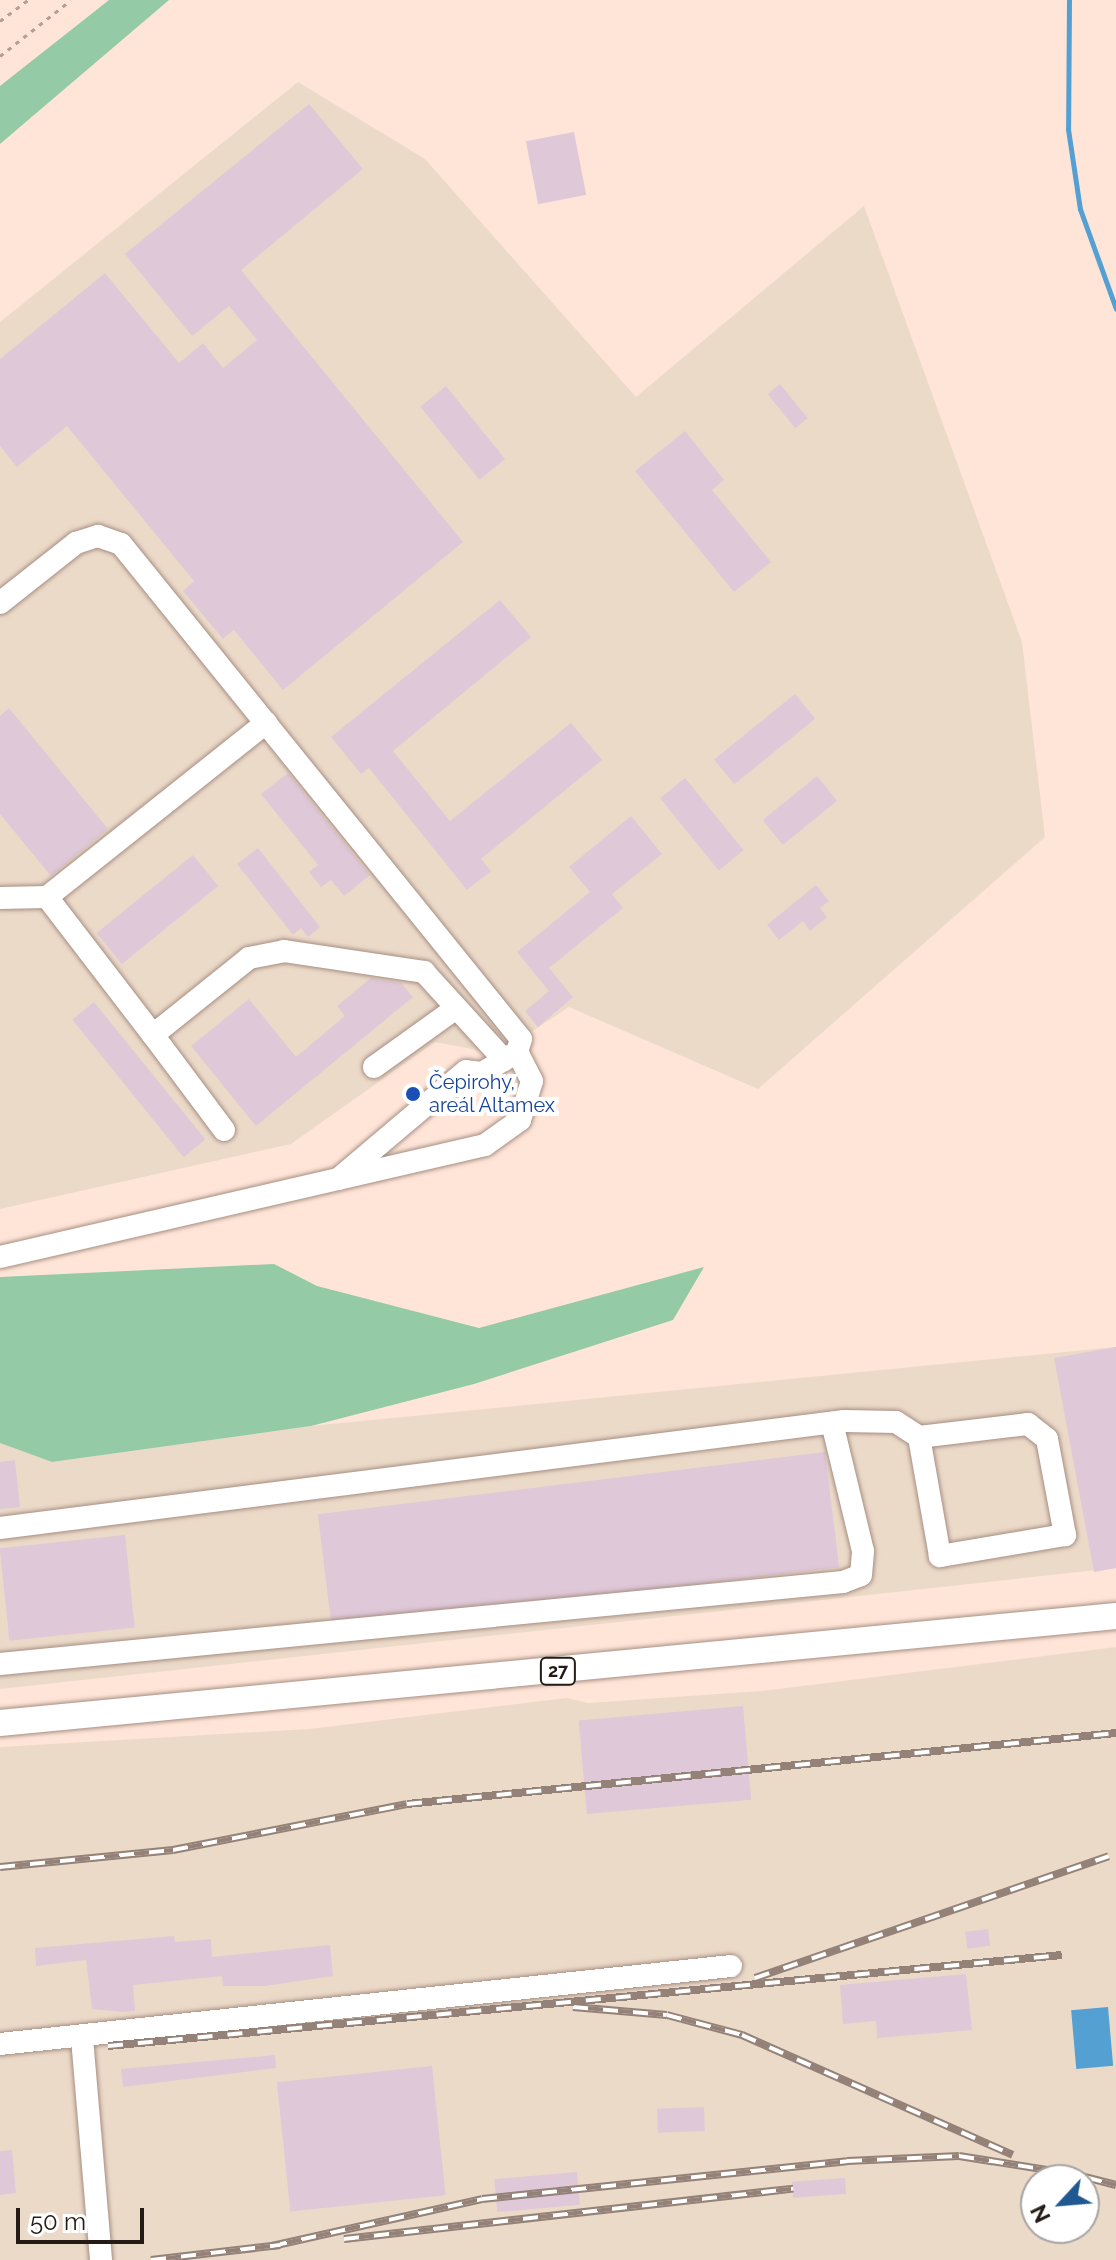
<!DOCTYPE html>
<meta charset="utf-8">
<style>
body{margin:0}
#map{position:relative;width:1116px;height:2260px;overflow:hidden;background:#ffe5d8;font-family:Raleway,sans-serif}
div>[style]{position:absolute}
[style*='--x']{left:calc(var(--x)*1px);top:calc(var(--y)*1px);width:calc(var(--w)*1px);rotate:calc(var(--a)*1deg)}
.industrial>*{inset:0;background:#ecdac9}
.green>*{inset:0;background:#95caa7}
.water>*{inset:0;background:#54a0d3;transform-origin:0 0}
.stream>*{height:5px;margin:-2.5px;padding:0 2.5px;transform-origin:2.5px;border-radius:2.5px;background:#54a0d3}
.building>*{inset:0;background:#dfc8d8;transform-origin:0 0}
.path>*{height:3px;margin-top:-1.5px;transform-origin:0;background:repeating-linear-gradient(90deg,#b49f95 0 4px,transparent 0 10px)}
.roads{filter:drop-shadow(0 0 2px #a68e82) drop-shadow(0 0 2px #a68e82)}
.minor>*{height:22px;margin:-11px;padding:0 11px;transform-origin:11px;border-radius:11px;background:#fff}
.major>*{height:26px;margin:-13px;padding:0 13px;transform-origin:13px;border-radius:13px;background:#fff}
.rail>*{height:8px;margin-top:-4px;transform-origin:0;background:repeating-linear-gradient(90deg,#fff 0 15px,#948279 0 30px);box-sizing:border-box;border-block:2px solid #948279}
.dots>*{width:22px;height:22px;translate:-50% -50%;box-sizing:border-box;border:4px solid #fff;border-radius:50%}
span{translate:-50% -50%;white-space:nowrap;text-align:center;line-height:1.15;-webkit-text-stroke:8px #fff;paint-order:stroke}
.shield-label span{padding:2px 6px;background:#fff;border:2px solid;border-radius:6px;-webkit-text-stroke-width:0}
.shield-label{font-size:18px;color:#241b17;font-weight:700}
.transit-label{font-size:20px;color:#164399}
.left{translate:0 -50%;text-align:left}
.north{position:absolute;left:1020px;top:2164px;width:80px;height:80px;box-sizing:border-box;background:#fff;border:2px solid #a7a4a2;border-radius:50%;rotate:244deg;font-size:22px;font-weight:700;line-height:32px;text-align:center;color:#241b17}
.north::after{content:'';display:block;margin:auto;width:28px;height:36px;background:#1f5990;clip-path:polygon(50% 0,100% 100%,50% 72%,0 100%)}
.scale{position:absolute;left:16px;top:2208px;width:128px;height:36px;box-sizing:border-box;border:4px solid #241b17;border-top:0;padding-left:10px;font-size:24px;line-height:28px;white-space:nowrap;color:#241b17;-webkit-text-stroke:6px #fff;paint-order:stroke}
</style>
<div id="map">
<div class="industrial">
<i style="clip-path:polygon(298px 82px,425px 159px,636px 397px,864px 206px,1022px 642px,1045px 837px,758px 1089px,569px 1007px,498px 1054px,435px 1042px,291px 1144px,0 1209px,0 322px)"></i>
<i style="clip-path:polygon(1116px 1347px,1116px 1568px,0 1689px,0 1443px,52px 1462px,311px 1426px)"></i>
<i style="clip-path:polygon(evenodd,1116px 1647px,1116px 2260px,0 2260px,0 1747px,309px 1729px,567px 1698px,588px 1703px,761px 1691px,1116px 1647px,1036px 2180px,1084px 2180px,1084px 2228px,1036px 2228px,1036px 2180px)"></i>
</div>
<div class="green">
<i style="clip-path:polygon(109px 0,169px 0,0 144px,0 86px)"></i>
<i style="clip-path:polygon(274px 1264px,317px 1286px,479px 1328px,704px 1267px,673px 1320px,474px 1384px,311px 1426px,52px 1462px,0 1443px,0 1277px)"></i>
</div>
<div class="water">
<i style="left:1108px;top:2007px;width:59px;height:37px;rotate:85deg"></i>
</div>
<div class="stream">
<i style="--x:1069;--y:0;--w:129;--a:90.4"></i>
<i style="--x:1068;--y:129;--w:81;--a:81.5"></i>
<i style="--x:1080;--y:209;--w:106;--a:70.2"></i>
</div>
<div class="building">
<i style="clip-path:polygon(309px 104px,363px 169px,241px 270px,463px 542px,283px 690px,234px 630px,223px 639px,183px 591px,194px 581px,67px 426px,17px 467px,0 446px,0 359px,105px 273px,179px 363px,203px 343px,223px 368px,257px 340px,229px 306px,192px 336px,125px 254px)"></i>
<i style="left:574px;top:132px;width:64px;height:49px;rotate:79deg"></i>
<i style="left:780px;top:384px;width:44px;height:16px;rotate:51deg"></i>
<i style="left:446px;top:386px;width:94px;height:33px;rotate:51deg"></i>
<i style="clip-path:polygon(685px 431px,724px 480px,712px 490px,771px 562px,734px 592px,635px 471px)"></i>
<i style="clip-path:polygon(500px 600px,531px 637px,393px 751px,450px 821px,571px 723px,602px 760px,481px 859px,491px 871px,467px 890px,369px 768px,361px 774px,331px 737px)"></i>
<i style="left:795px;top:694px;width:32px;height:104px;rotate:51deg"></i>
<i style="clip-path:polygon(9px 708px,108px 829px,51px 876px,0 814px,0 716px)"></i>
<i style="clip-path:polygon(288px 773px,370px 875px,344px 896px,331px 880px,321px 887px,309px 872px,318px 865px,261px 794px)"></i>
<i style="left:817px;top:776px;width:32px;height:70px;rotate:51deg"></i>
<i style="left:685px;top:778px;width:93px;height:32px;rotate:51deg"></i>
<i style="clip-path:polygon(631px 816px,662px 854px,612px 894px,623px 908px,549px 968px,573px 997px,538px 1027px,525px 1011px,549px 991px,517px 952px,590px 892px,569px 867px)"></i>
<i style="clip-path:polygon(258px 848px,320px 927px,308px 937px,301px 928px,293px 935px,237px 864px)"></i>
<i style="left:193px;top:855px;width:40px;height:124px;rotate:51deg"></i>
<i style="clip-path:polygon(816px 885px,829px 901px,820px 908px,827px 917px,810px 931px,803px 921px,779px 940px,767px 925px)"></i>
<i style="clip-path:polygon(371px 978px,401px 983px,413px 997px,256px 1126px,191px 1046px,249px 999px,296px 1057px,345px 1016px,337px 1006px)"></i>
<i style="left:94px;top:1002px;width:177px;height:28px;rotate:51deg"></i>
<i style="clip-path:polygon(1116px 1347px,1116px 1568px,1094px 1572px,1054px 1358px)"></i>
<i style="left:825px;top:1452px;width:116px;height:511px;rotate:83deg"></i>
<i style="clip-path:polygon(15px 1460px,20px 1507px,0 1509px,0 1462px)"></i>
<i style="left:125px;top:1535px;width:93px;height:126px;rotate:84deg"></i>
<i style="left:743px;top:1706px;width:94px;height:165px;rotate:85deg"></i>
<i style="left:988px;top:1929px;width:17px;height:23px;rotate:83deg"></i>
<i style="clip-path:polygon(174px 1936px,175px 1942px,211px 1939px,212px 1957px,330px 1945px,333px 1976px,265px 1986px,223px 1986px,222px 1976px,133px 1985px,135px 2011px,122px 2012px,92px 2009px,86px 1960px,36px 1966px,35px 1948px)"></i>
<i style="clip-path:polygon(966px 1974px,972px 2030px,877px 2038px,876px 2021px,843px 2024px,840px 1985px)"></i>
<i style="clip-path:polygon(275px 2055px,276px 2068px,123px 2087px,121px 2069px)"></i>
<i style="left:432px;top:2066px;width:130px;height:156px;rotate:84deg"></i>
<i style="left:704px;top:2107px;width:24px;height:47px;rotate:88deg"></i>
<i style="clip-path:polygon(12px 2150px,16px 2193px,0 2195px,0 2151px)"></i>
<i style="left:577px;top:2172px;width:33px;height:83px;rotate:85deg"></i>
<i style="left:845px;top:2178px;width:16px;height:53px;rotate:86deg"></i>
</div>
<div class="path">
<i style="--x:0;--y:21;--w:35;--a:-37"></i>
<i style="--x:0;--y:56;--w:90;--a:-38.3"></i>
</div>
<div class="roads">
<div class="minor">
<i style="--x:0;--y:603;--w:97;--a:-38.3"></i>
<i style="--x:76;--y:543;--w:23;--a:-18"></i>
<i style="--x:98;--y:536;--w:24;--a:19"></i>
<i style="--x:121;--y:544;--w:636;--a:51.06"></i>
<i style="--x:521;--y:1039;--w:14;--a:107"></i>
<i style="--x:47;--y:897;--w:174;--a:52.5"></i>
<i style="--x:0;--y:898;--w:47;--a:-1.2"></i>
<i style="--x:47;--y:897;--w:280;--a:-38.5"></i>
<i style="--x:374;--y:1067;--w:101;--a:-35.7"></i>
<i style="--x:224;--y:1130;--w:119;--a:-126.8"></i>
<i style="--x:153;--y:1035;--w:123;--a:-38.7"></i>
<i style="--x:249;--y:958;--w:36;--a:-11"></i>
<i style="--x:284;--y:951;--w:142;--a:8.5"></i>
<i style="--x:424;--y:972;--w:119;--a:47.7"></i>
<i style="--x:0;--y:1257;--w:347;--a:-13"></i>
<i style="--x:338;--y:1179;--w:151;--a:-13"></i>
<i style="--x:485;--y:1145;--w:43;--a:-35.5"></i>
<i style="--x:520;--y:1120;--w:41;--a:-72.9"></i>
<i style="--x:532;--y:1081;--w:33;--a:-117"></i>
<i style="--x:517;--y:1052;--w:41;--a:149"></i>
<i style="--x:482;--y:1073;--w:16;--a:-173"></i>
<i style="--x:466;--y:1071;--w:167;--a:139.8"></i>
<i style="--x:0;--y:1528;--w:851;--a:-7.23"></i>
<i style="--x:844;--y:1421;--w:52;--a:1.1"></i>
<i style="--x:896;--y:1422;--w:27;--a:33"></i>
<i style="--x:919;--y:1437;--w:110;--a:-6.8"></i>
<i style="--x:1028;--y:1424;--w:24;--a:38"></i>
<i style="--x:1047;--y:1439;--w:98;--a:79.4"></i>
<i style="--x:1065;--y:1535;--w:127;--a:170.5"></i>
<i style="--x:940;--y:1556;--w:121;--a:-100"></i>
<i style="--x:0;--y:1664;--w:847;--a:-5.56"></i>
<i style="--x:843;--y:1582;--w:19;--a:-21"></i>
<i style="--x:861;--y:1575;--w:24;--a:-85"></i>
<i style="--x:863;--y:1551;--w:132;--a:-103.6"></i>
<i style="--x:82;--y:2038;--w:223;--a:85.1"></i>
<i style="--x:0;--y:2044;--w:735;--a:-6.09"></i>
</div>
<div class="major">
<i style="--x:0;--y:1723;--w:1121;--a:-5.48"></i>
</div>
</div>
<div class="rail">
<i style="--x:0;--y:1867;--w:174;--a:-5.6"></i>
<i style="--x:173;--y:1850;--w:238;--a:-11.1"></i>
<i style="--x:407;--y:1804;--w:713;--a:-5.72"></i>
<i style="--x:755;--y:1978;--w:374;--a:-19"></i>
<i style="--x:573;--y:2007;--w:94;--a:4.9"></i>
<i style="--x:667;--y:2015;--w:78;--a:14.9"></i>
<i style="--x:742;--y:2035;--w:296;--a:23.9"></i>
<i style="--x:108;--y:2046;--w:958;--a:-5.45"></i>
<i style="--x:1058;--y:2170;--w:60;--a:14.5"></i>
<i style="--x:344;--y:2239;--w:452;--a:-6.4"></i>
<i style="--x:272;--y:2246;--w:215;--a:-12.6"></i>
<i style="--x:482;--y:2199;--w:367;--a:-5.9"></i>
<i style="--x:847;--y:2161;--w:112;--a:-2.6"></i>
<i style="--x:959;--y:2156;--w:108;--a:9"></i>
<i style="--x:151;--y:2260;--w:130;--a:-6.6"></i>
</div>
<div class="dots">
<i style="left:413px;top:1094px;background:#1a4fb4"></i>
</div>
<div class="shield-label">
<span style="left:558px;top:1671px">27</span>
</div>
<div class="transit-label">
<span class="left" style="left:429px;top:1094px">Čepirohy,<br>areál Altamex</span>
</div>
<div class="north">N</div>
<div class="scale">50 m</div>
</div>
